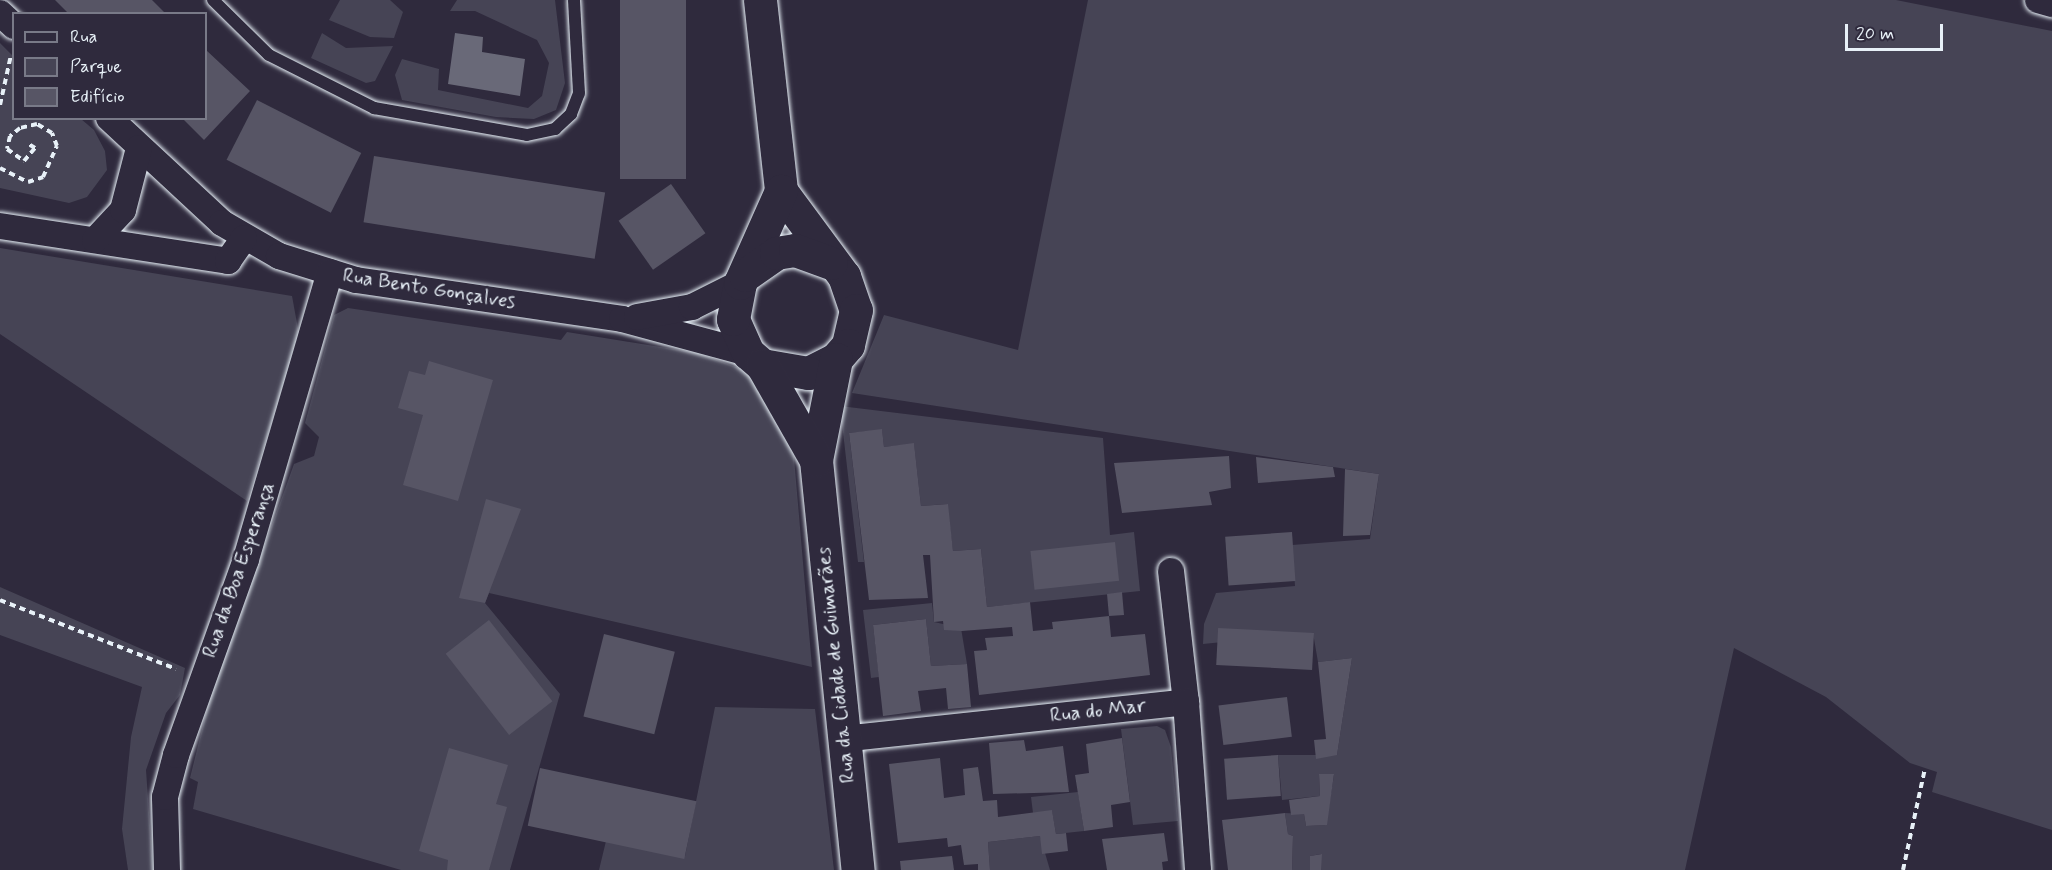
<!DOCTYPE html>
<meta charset="utf-8">
<style>
body{margin:0}
#map{position:relative;width:2052px;height:870px;overflow:hidden;background:#2f2a3d;font-family:Mynerve,sans-serif}
div>[style]{position:absolute}
[style*='--x']{left:calc(var(--x)*1px);top:calc(var(--y)*1px);width:calc(var(--w)*1px);rotate:calc(var(--a)*1deg)}
.green>*{inset:0;background:#464455}
.water>*{inset:0;background:#696978}
.building>*{inset:0;background:#575565;transform-origin:0 0}
.path>*{height:4px;margin-top:-2px;transform-origin:0;background:repeating-linear-gradient(90deg,#e8f1f8 0 6px,transparent 0 10.5px)}
.roads{filter:drop-shadow(0 0 2px #e8f1f8) drop-shadow(0 0 2px #e8f1f8)}
.lane>*{height:12px;margin:-6px;padding:0 6px;transform-origin:6px;border-radius:6px;background:#2f2a3d}
.street>*{height:26px;margin:-13px;padding:0 13px;transform-origin:13px;border-radius:13px;background:#2f2a3d}
.secondary>*{height:33px;margin:-16.5px;padding:0 16.5px;transform-origin:16.5px;border-radius:16.5px;background:#2f2a3d}
span{translate:-50% -50%;white-space:nowrap;text-align:center;line-height:1.15;-webkit-text-stroke:5px #2f2a3d;paint-order:stroke}
.street-label{font-size:20px;color:#e8f1f8}
.legend{position:absolute;left:12px;top:12px;width:195px;height:108px;box-sizing:border-box;background:#2f2a3d;border:2px solid #797a88;margin:0;padding:8px 10px;list-style:none;font-size:18px;color:#e8f1f8}
.legend li{display:flex;align-items:center;gap:12px;height:30px}
.legend b{width:30px;border:2px solid #797a88}
.scale{position:absolute;left:1845px;top:24px;width:98px;height:27px;box-sizing:border-box;border:3px solid #e8f1f8;border-top:0;padding-left:8px;font-size:18px;line-height:21px;white-space:nowrap;color:#e8f1f8;-webkit-text-stroke:4px #2f2a3d;paint-order:stroke}
</style>
<div id="map">
<div class="green">
<i style="clip-path:polygon(340px 0,390px 0,403px 12px,394px 38px,370px 37px,329px 20px)"></i>
<i style="clip-path:polygon(457px 0,555px 0,565px 83px,556px 110px,534px 119px,496px 117px,402px 100px,395px 75px,402px 59px,439px 69px,438px 90px,528px 108px,542px 96px,549px 63px,537px 40px,475px 11px,450px 11px)"></i>
<i style="clip-path:polygon(1088px 0,1896px 0,2052px 31px,2052px 830px,1932px 792px,1937px 772px,1910px 763px,1826px 697px,1734px 648px,1685px 870px,1321px 870px,1321px 854px,1310px 856px,1310px 870px,1292px 870px,1293px 836px,1288px 834px,1285px 813px,1304px 814px,1306px 826px,1326px 825px,1334px 775px,1319px 775px,1320px 796px,1282px 800px,1278px 755px,1337px 755px,1352px 658px,1318px 662px,1313px 633px,1203px 644px,1204px 624px,1216px 593px,1295px 586px,1292px 545px,1370px 539px,1379px 474px,852px 393px,884px 315px,1018px 350px)"></i>
<i style="clip-path:polygon(322px 33px,346px 48px,393px 46px,375px 81px,366px 83px,311px 58px)"></i>
<i style="clip-path:polygon(0 43px,13px 56px,14px 118px,81px 119px,94px 130px,105px 151px,107px 170px,87px 197px,69px 203px,0 188px)"></i>
<i style="clip-path:polygon(0 248px,292px 296px,299px 334px,247px 501px,0 334px)"></i>
<i style="clip-path:polygon(348px 308px,561px 340px,567px 332px,698px 353px,741px 369px,774px 398px,791px 423px,812px 667px,489px 593px,485px 603px,560px 694px,510px 870px,401px 870px,193px 809px,198px 782px,190px 778px,210px 697px,294px 464px,314px 456px,319px 437px,305px 423px,334px 315px)"></i>
<i style="clip-path:polygon(840px 406px,1103px 438px,1110px 535px,1134px 532px,1140px 591px,987px 607px,981px 549px,953px 551px,947px 504px,921px 506px,914px 444px,884px 447px,882px 430px,849px 433px,864px 562px,858px 562px)"></i>
<i style="clip-path:polygon(0 587px,185px 668px,180px 695px,166px 713px,146px 770px,153px 870px,128px 870px,122px 829px,131px 737px,142px 687px,0 635px)"></i>
<i style="clip-path:polygon(932px 603px,934px 622px,961px 628px,967px 664px,931px 666px,926px 619px,873px 625px,879px 677px,871px 678px,863px 610px)"></i>
<i style="clip-path:polygon(715px 707px,815px 709px,834px 870px,599px 870px,606px 841px,685px 856px)"></i>
<i style="clip-path:polygon(1157px 726px,1165px 730px,1171px 747px,1178px 821px,1133px 825px,1121px 729px)"></i>
<i style="clip-path:polygon(1078px 792px,1084px 831px,1056px 834px,1052px 811px,1033px 813px,1031px 797px)"></i>
<i style="clip-path:polygon(1040px 836px,1050px 870px,990px 870px,988px 842px)"></i>
</div>
<div class="water">
<i style="clip-path:polygon(455px 33px,483px 37px,482px 52px,525px 59px,520px 96px,448px 84px)"></i>
</div>
<div class="building">
<i style="clip-path:polygon(55px 0,152px 0,166px 14px,69px 14px)"></i>
<i style="left:620px;top:0;width:66px;height:179px"></i>
<i style="clip-path:polygon(206px 50px,250px 91px,204px 140px,182px 118px,206px 118px)"></i>
<i style="left:257px;top:100px;width:117px;height:67px;rotate:27deg"></i>
<i style="left:374px;top:156px;width:234px;height:67px;rotate:9deg"></i>
<i style="left:671px;top:184px;width:60px;height:64px;rotate:55deg"></i>
<i style="clip-path:polygon(429px 361px,493px 380px,458px 501px,403px 485px,423px 415px,398px 408px,409px 371px,425px 375px)"></i>
<i style="clip-path:polygon(882px 429px,884px 447px,914px 443px,921px 506px,948px 504px,953px 551px,981px 549px,987px 607px,1030px 602px,1033px 631px,1053px 629px,1052px 622px,1109px 616px,1107px 594px,1122px 592px,1124px 615px,1109px 616px,1111px 637px,1145px 634px,1150px 675px,979px 695px,974px 651px,987px 650px,985px 638px,1013px 636px,1012px 627px,962px 631px,944px 630px,943px 621px,934px 622px,930px 555px,923px 555px,928px 598px,869px 600px,849px 433px)"></i>
<i style="clip-path:polygon(1229px 456px,1231px 488px,1209px 492px,1212px 505px,1122px 513px,1114px 463px)"></i>
<i style="clip-path:polygon(1256px 457px,1333px 467px,1335px 477px,1258px 483px)"></i>
<i style="clip-path:polygon(1345px 469px,1379px 474px,1370px 535px,1343px 536px)"></i>
<i style="clip-path:polygon(486px 499px,521px 509px,485px 603px,459px 598px)"></i>
<i style="left:1292px;top:532px;width:49px;height:67px;rotate:86deg"></i>
<i style="left:1115px;top:542px;width:39px;height:85px;rotate:84deg"></i>
<i style="clip-path:polygon(926px 619px,931px 666px,967px 664px,971px 707px,948px 709px,946px 688px,918px 691px,921px 711px,883px 716px,873px 625px)"></i>
<i style="left:489px;top:620px;width:103px;height:55px;rotate:52deg"></i>
<i style="left:1314px;top:633px;width:37px;height:96px;rotate:93deg"></i>
<i style="left:604px;top:634px;width:73px;height:85px;rotate:14deg"></i>
<i style="clip-path:polygon(1352px 658px,1337px 755px,1316px 759px,1314px 740px,1326px 739px,1318px 662px)"></i>
<i style="left:1287px;top:697px;width:40px;height:69px;rotate:83deg"></i>
<i style="clip-path:polygon(1122px 738px,1130px 802px,1111px 805px,1113px 827px,1084px 831px,1075px 775px,1089px 773px,1086px 744px)"></i>
<i style="clip-path:polygon(1024px 740px,1026px 751px,1063px 746px,1069px 792px,993px 794px,989px 743px)"></i>
<i style="clip-path:polygon(449px 748px,508px 765px,496px 804px,507px 807px,489px 870px,447px 870px,448px 860px,419px 851px)"></i>
<i style="left:1278px;top:755px;width:41px;height:54px;rotate:86deg"></i>
<i style="clip-path:polygon(940px 758px,944px 798px,965px 795px,963px 769px,978px 767px,983px 801px,997px 800px,998px 817px,1052px 810px,1056px 834px,1066px 833px,1068px 851px,1042px 854px,1040px 836px,988px 842px,990px 870px,978px 870px,978px 864px,964px 865px,961px 845px,948px 847px,947px 838px,898px 843px,889px 764px)"></i>
<i style="left:540px;top:768px;width:160px;height:59px;rotate:12deg"></i>
<i style="clip-path:polygon(1319px 774px,1334px 774px,1327px 825px,1306px 826px,1304px 814px,1291px 815px,1289px 800px,1320px 796px)"></i>
<i style="clip-path:polygon(1285px 813px,1288px 834px,1293px 836px,1292px 870px,1228px 870px,1222px 820px)"></i>
<i style="clip-path:polygon(1164px 833px,1168px 861px,1162px 862px,1163px 870px,1107px 870px,1102px 839px)"></i>
<i style="clip-path:polygon(1322px 854px,1321px 870px,1310px 870px,1310px 856px)"></i>
<i style="clip-path:polygon(952px 856px,954px 870px,901px 870px,900px 861px)"></i>
</div>
<div class="path">
<i style="--x:0;--y:105;--w:51;--a:-77.6"></i>
<i style="--x:0;--y:168;--w:31;--a:27"></i>
<i style="--x:28;--y:182;--w:16;--a:-18"></i>
<i style="--x:43;--y:177;--w:34;--a:-66"></i>
<i style="--x:57;--y:146;--w:14;--a:-111"></i>
<i style="--x:52;--y:133;--w:17;--a:-149"></i>
<i style="--x:37;--y:124;--w:17;--a:167"></i>
<i style="--x:20;--y:128;--w:13;--a:141"></i>
<i style="--x:10;--y:136;--w:13;--a:103"></i>
<i style="--x:7;--y:149;--w:21;--a:35"></i>
<i style="--x:24;--y:161;--w:17;--a:-50"></i>
<i style="--x:35;--y:148;--w:9;--a:-148"></i>
<i style="--x:0;--y:600;--w:189;--a:21.4"></i>
<i style="--x:1903;--y:870;--w:104;--a:-77.8"></i>
</div>
<div class="roads">
<div class="lane">
<i style="--x:213;--y:0;--w:78;--a:44.5"></i>
<i style="--x:269;--y:55;--w:118;--a:26.8"></i>
<i style="--x:374;--y:108;--w:155;--a:10"></i>
<i style="--x:527;--y:135;--w:29;--a:-12"></i>
<i style="--x:555;--y:129;--w:22;--a:-43"></i>
<i style="--x:571;--y:114;--w:22;--a:-69"></i>
<i style="--x:579;--y:93;--w:93;--a:-93.1"></i>
</div>
<div class="street">
<i style="--x:2038;--y:0;--w:15;--a:16"></i>
<i style="--x:0;--y:13;--w:19;--a:43"></i>
<i style="--x:109;--y:118;--w:154;--a:42.9"></i>
<i style="--x:222;--y:223;--w:66;--a:30.1"></i>
<i style="--x:279;--y:256;--w:81;--a:17.3"></i>
<i style="--x:356;--y:280;--w:269;--a:8.3"></i>
<i style="--x:622;--y:319;--w:131;--a:15.1"></i>
<i style="--x:0;--y:226;--w:231;--a:8.7"></i>
<i style="--x:228;--y:261;--w:28;--a:-55"></i>
<i style="--x:95;--y:240;--w:41;--a:-47"></i>
<i style="--x:123;--y:210;--w:64;--a:-75.5"></i>
<i style="--x:637;--y:317;--w:56;--a:-10.3"></i>
<i style="--x:692;--y:307;--w:54;--a:-26.6"></i>
<i style="--x:1171;--y:571;--w:132;--a:83.5"></i>
<i style="--x:842;--y:739;--w:346;--a:-6.1"></i>
<i style="--x:1186;--y:702;--w:168;--a:85.9"></i>
<i style="--x:167;--y:870;--w:73;--a:-91.6"></i>
<i style="--x:165;--y:797;--w:43;--a:-75.3"></i>
<i style="--x:176;--y:755;--w:208;--a:-70.3"></i>
<i style="--x:246;--y:559;--w:299;--a:-73.7"></i>
</div>
<div class="secondary">
<i style="--x:760;--y:0;--w:192;--a:83.7"></i>
<i style="--x:781;--y:191;--w:106;--a:53.5"></i>
<i style="--x:844;--y:276;--w:36;--a:71"></i>
<i style="--x:856;--y:310;--w:36;--a:103"></i>
<i style="--x:848;--y:345;--w:18;--a:131"></i>
<i style="--x:836;--y:359;--w:31;--a:153"></i>
<i style="--x:808;--y:373;--w:47;--a:-170.1"></i>
<i style="--x:762;--y:365;--w:18;--a:-139"></i>
<i style="--x:748;--y:353;--w:37;--a:-114"></i>
<i style="--x:733;--y:319;--w:37;--a:-79"></i>
<i style="--x:740;--y:283;--w:101;--a:-66"></i>
<i style="--x:745;--y:275;--w:38;--a:-35"></i>
<i style="--x:776;--y:253;--w:19;--a:-9"></i>
<i style="--x:795;--y:250;--w:38;--a:20"></i>
<i style="--x:836;--y:359;--w:103;--a:101.2"></i>
<i style="--x:816;--y:460;--w:412;--a:84.2"></i>
<i style="--x:762;--y:365;--w:109;--a:60.4"></i>
</div>
</div>
<div class="street-label">
<span style="left:429px;top:289px;rotate:9deg">Rua Bento Gonçalves</span>
<span style="left:239px;top:570px;rotate:-71deg">Rua da Boa Esperança</span>
<span style="left:836px;top:665px;rotate:-96deg">Rua da Cidade de Guimarães</span>
<span style="left:1098px;top:711px;rotate:-6deg">Rua do Mar</span>
</div>
<ul class="legend">
<li><b style="height:8px;background:#2f2a3d"></b>Rua</li>
<li><b style="height:16px;background:#464455"></b>Parque</li>
<li><b style="height:16px;background:#575565"></b>Edifício</li>
</ul>
<div class="scale">20 m</div>
</div>
